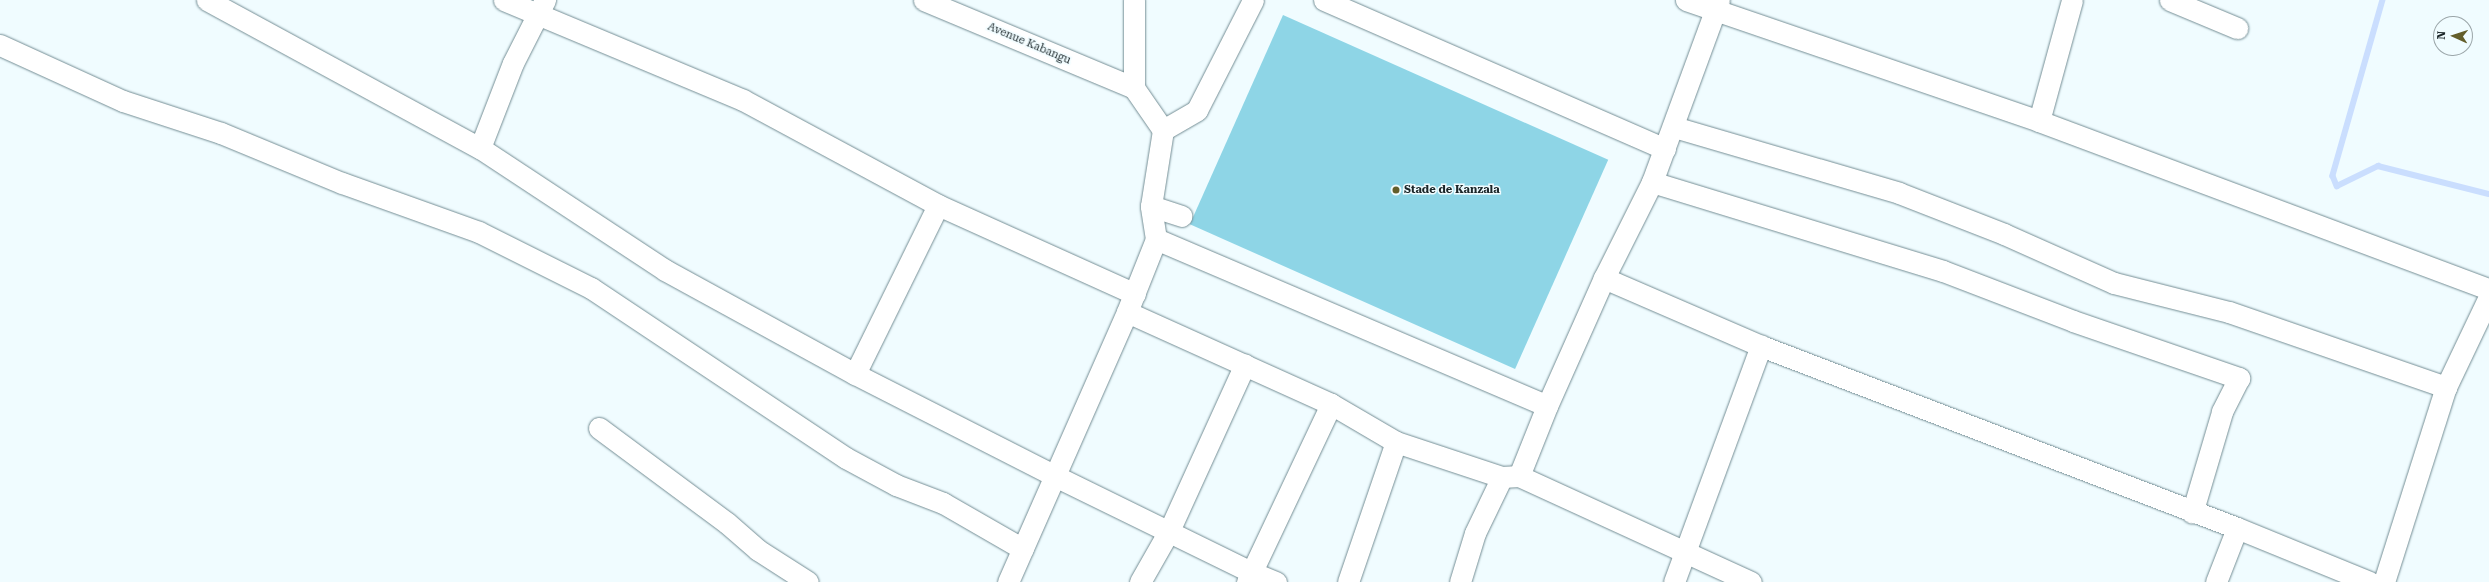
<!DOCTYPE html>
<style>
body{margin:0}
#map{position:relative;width:2489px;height:582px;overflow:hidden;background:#f0fcff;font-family:"Roboto Serif",serif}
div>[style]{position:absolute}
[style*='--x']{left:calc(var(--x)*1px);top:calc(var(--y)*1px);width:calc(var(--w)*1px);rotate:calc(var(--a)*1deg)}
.green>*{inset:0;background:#8ed5e6;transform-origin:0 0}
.stream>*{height:5.5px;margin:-2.75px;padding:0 2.75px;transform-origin:2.75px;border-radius:2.75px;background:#cadefe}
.roads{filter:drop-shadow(0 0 1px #738d94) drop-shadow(0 0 1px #738d94)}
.minor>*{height:21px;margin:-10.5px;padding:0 10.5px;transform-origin:10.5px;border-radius:10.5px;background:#fff}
.dots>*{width:11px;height:11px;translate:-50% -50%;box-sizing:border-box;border:2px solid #f0fcff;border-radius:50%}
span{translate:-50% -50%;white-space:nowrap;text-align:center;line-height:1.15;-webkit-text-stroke:3px #f0fcff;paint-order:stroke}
.street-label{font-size:11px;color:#1b2629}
.poi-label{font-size:11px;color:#1b2629;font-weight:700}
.left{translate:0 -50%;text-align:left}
.north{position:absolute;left:2433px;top:16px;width:40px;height:40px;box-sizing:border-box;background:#f0fcff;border:1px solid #9ba6a9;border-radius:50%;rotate:273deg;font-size:11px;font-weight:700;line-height:16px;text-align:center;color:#1b2629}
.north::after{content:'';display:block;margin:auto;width:14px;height:18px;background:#635e2b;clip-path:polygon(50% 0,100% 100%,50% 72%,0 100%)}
</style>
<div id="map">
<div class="green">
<i style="left:1283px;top:15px;width:356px;height:229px;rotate:24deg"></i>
</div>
<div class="stream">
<i style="--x:2383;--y:0;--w:183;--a:105.9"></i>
<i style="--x:2333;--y:176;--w:11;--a:68"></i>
<i style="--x:2337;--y:186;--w:46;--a:-26"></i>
<i style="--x:2378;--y:166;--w:114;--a:14.2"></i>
</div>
<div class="roads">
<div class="minor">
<i style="--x:207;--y:0;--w:311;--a:28.5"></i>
<i style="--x:480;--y:148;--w:222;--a:33.4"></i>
<i style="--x:665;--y:270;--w:217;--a:28.7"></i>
<i style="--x:855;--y:374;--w:225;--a:27"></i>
<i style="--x:1055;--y:476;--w:218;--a:26.1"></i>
<i style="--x:1251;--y:572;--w:27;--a:22"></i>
<i style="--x:504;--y:0;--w:259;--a:22.7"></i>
<i style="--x:743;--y:100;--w:221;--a:28.3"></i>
<i style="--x:938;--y:205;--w:216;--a:24.3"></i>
<i style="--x:924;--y:0;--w:228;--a:22.7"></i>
<i style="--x:1324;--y:0;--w:372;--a:23.6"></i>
<i style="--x:1686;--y:0;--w:373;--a:18.9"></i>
<i style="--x:2039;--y:121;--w:480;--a:20.5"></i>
<i style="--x:2170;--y:0;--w:73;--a:22.7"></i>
<i style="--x:0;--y:45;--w:135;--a:24.5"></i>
<i style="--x:123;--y:101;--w:103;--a:18.1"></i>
<i style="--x:221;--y:133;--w:131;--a:22.5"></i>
<i style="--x:342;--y:183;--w:145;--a:19.7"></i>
<i style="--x:479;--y:232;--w:125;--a:26.6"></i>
<i style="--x:591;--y:288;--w:306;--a:33.7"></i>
<i style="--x:846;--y:458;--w:57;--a:28.4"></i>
<i style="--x:896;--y:485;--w:50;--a:21"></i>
<i style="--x:943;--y:503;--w:92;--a:29.9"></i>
<i style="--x:2039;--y:121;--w:125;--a:-74.7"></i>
<i style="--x:1674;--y:127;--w:234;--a:16.3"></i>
<i style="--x:1899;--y:193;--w:113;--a:21.3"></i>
<i style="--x:2004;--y:234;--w:120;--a:24"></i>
<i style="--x:2114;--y:283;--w:119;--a:14.2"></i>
<i style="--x:2229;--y:312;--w:230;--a:19.1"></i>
<i style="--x:1163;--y:130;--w:39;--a:-30"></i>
<i style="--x:1197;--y:110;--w:123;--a:-63"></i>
<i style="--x:480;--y:148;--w:91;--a:-68.8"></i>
<i style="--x:513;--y:63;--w:71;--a:-63.1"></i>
<i style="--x:1652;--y:182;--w:304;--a:17"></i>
<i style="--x:1943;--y:271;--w:139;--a:21"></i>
<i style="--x:2073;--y:321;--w:176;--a:19"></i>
<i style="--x:2239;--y:378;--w:38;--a:117"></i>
<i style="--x:2222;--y:412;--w:105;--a:106.5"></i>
<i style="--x:1151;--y:206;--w:32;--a:18"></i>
<i style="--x:1156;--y:239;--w:425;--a:23.1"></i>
<i style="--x:1604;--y:278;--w:171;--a:23.4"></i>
<i style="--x:1761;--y:346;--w:510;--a:20.92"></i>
<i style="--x:2237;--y:528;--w:143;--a:22.2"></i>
<i style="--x:1127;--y:312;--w:224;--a:24.3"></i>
<i style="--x:1331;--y:404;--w:75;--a:30.3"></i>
<i style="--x:1396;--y:442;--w:112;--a:18.3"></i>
<i style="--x:855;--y:374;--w:188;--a:-63.8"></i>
<i style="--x:599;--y:428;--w:159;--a:36.6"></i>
<i style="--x:727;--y:523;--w:41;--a:41.1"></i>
<i style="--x:758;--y:550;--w:59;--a:32.6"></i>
<i style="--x:1519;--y:476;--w:255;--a:24.6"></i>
<i style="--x:1008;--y:582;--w:295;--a:-66.2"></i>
<i style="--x:1127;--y:312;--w:79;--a:-68.3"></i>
<i style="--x:1156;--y:239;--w:33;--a:-99"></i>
<i style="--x:1151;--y:206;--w:77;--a:-81"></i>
<i style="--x:1163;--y:130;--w:51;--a:-124.6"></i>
<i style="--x:1134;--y:88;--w:88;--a:-90"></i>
<i style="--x:1140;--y:582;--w:59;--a:-60.4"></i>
<i style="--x:1169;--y:531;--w:183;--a:-65.5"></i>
<i style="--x:1247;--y:582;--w:197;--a:-64.7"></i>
<i style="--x:1348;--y:582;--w:148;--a:-71.1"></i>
<i style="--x:1460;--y:582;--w:51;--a:-73"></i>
<i style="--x:1475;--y:533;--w:62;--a:-64.3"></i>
<i style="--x:1502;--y:477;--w:17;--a:-3"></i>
<i style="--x:1519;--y:476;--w:75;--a:-68.2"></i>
<i style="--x:1547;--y:406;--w:140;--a:-66"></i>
<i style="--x:1604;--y:278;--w:107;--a:-63.4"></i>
<i style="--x:1652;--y:182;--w:194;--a:-69.8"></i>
<i style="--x:1674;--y:582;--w:252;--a:-69.8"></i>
<i style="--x:2216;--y:582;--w:58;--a:-68.7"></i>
<i style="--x:2384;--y:582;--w:205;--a:-72.4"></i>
<i style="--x:2446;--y:387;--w:100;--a:-64.5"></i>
</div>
</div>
<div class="dots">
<i style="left:1396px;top:190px;background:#635e2b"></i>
</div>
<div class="street-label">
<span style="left:1029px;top:44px;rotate:23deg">Avenue Kabangu</span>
</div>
<div class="poi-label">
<span class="left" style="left:1404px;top:190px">Stade de Kanzala</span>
</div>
<div class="north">N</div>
</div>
